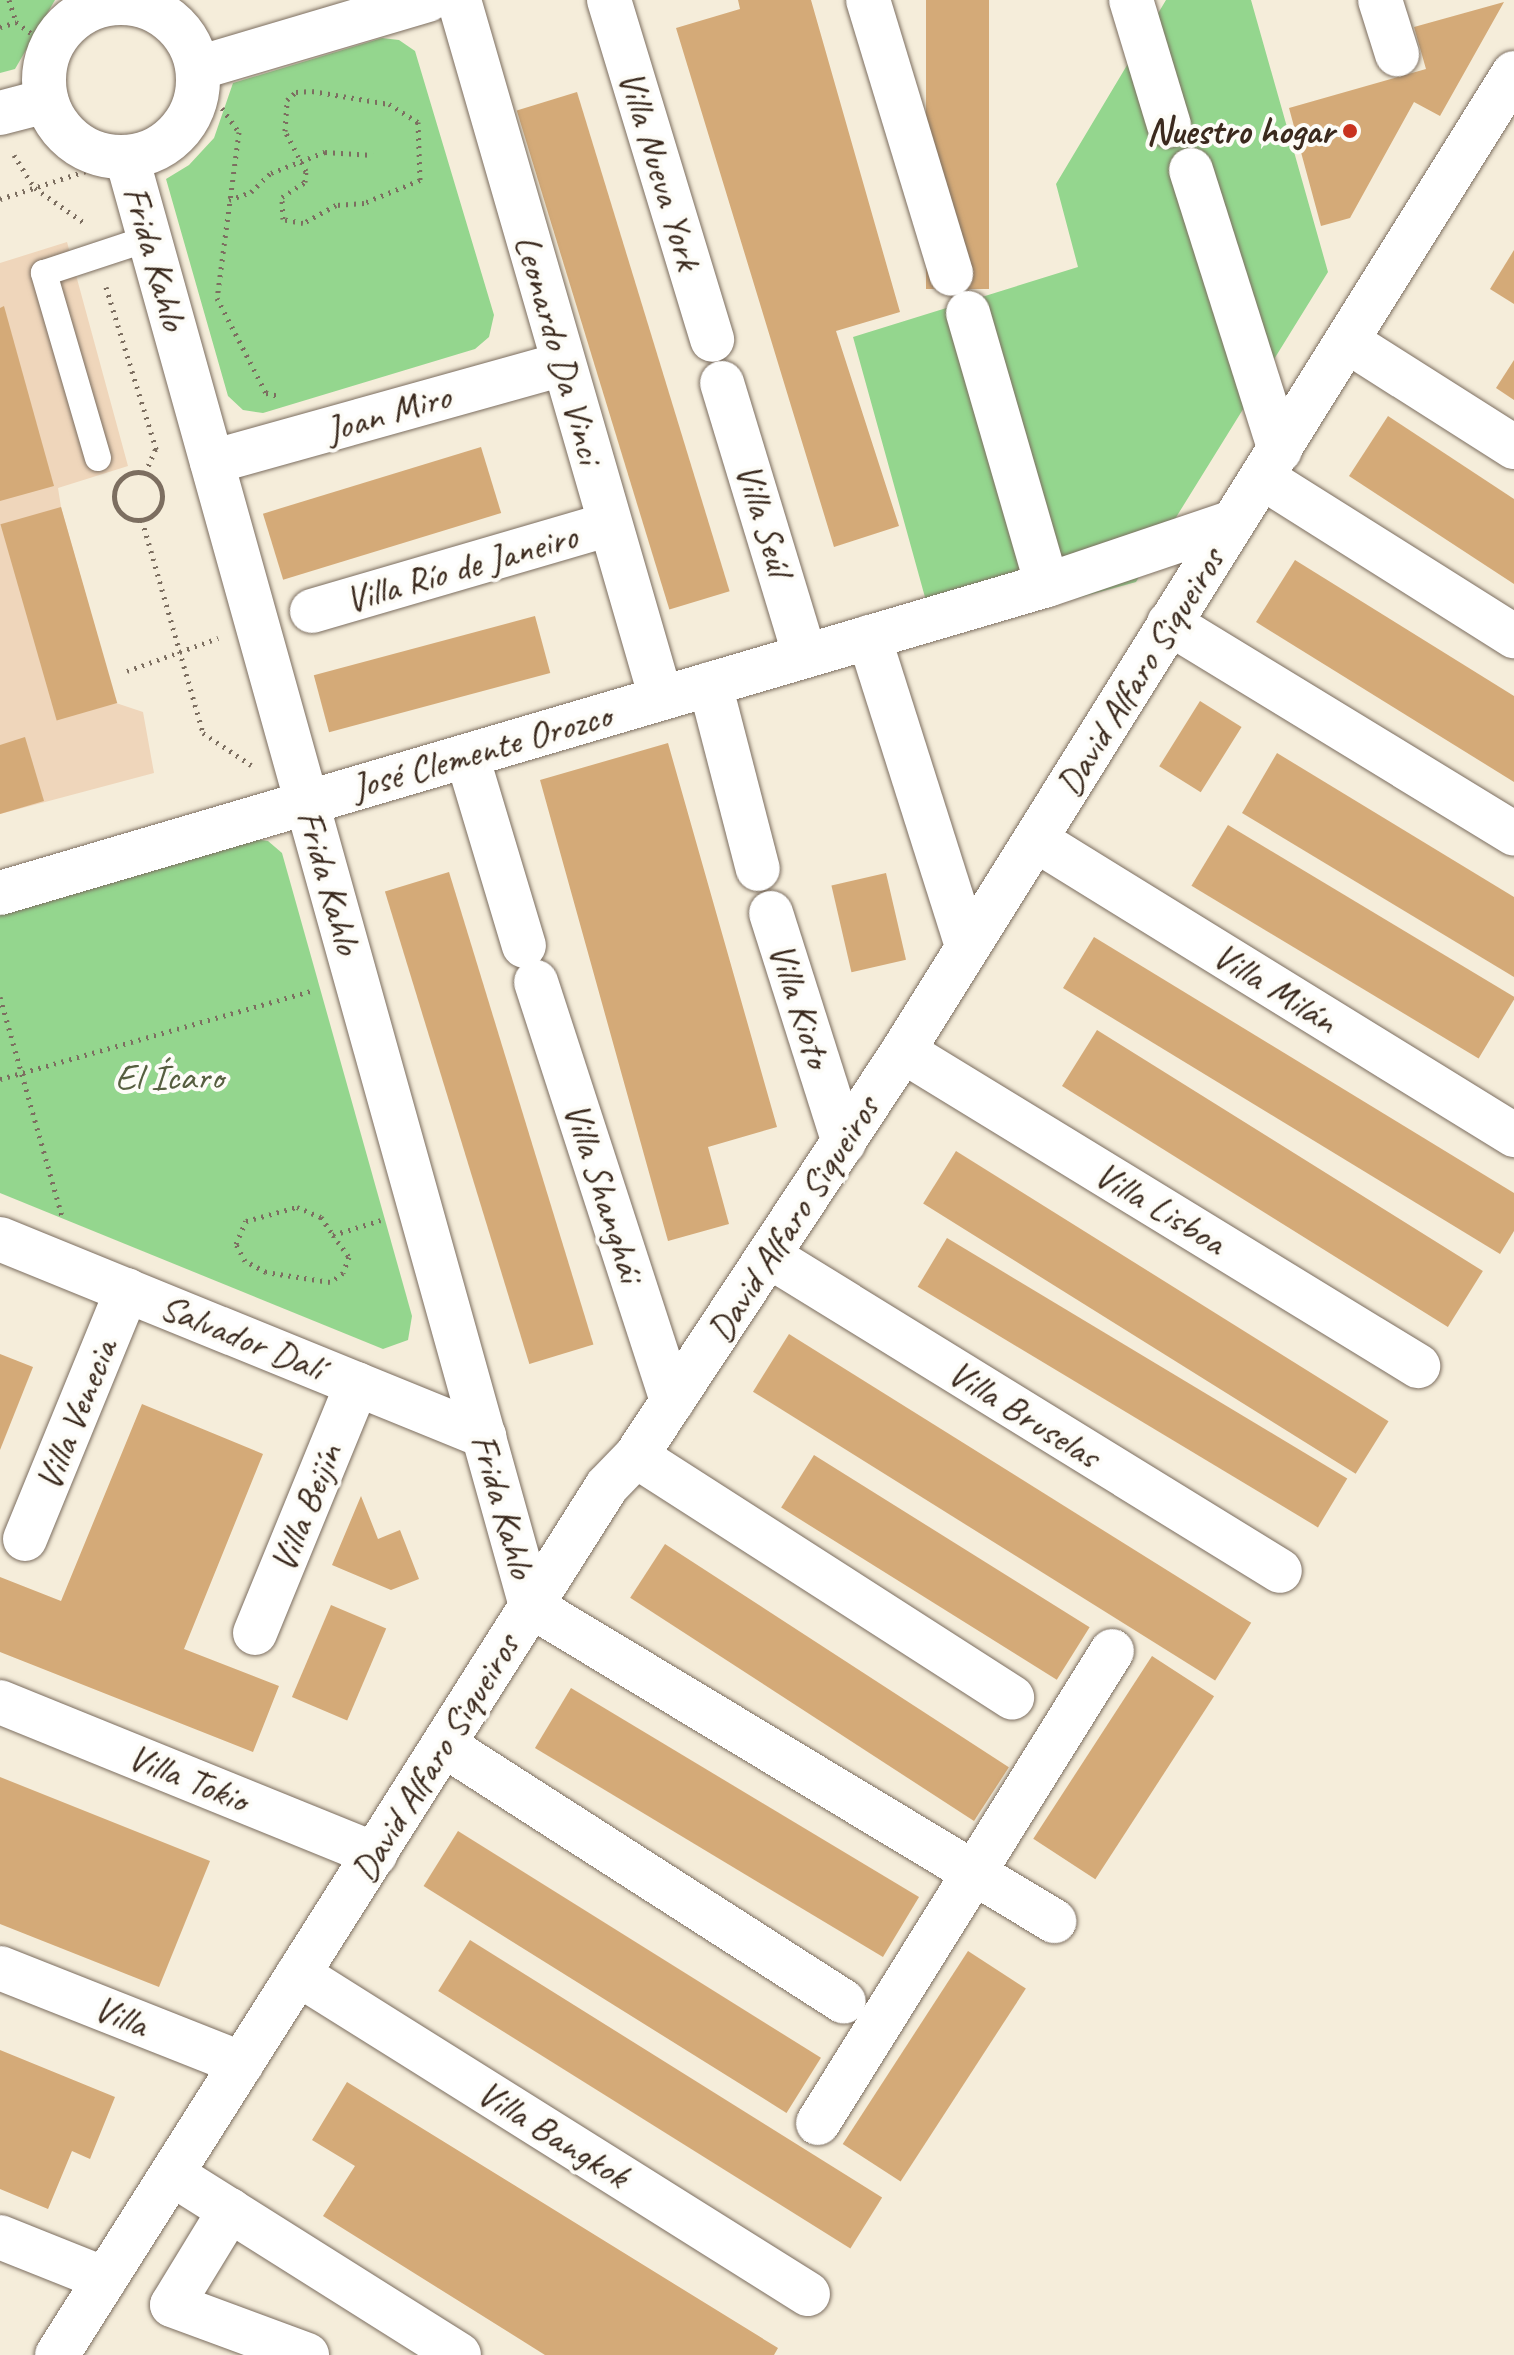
<!DOCTYPE html>
<meta charset="utf-8">
<style>
body{margin:0}
#map{position:relative;width:1514px;height:2355px;overflow:hidden;background:#f5edda;font-family:Caveat,sans-serif}
div>[style]{position:absolute}
[style*='--x']{left:calc(var(--x)*1px);top:calc(var(--y)*1px);width:calc(var(--w)*1px);rotate:calc(var(--a)*1deg)}
.built>*{inset:0;background:#efd6bb}
.green>*{inset:0;background:#94d68e}
.building>*{inset:0;background:#d4aa78;transform-origin:0 0}
.path>*{height:5px;margin-top:-2.5px;transform-origin:0;background:repeating-linear-gradient(90deg,#7c6e60 0 2px,transparent 0 8px)}
.path>.ring{margin:-2.5px;padding:0;box-sizing:content-box;background:none;border:5px solid #7c6e60;border-radius:50%}
.roads{filter:drop-shadow(0 0 2px #7c6e60) drop-shadow(0 0 2px #7c6e60)}
.service>*{height:26px;margin:-13px;padding:0 13px;transform-origin:13px;border-radius:13px;background:#fff}
.minor>*{height:44px;margin:-22px;padding:0 22px;transform-origin:22px;border-radius:22px;background:#fff}
.minor>.ring{margin:-22px;padding:0;box-sizing:content-box;background:none;border:44px solid #fff;border-radius:50%}
.dots>*{width:22px;height:22px;translate:-50% -50%;box-sizing:border-box;border:4px solid #fdfcf7;border-radius:50%}
span{translate:-50% -50%;white-space:nowrap;text-align:center;line-height:1.15;-webkit-text-stroke:8px #fdfcf7;paint-order:stroke}
.poi-label{font-size:38px;color:#3b2a1e;font-weight:700}
.right{translate:-100% -50%;text-align:right}
.street-label{font-size:38px;color:#3b2a1e}
.park-label{font-size:38px;color:#565e40}
</style>
<div id="map">
<div class="built">
<i style="clip-path:polygon(67px 242px,128px 466px,58px 488px,61px 507px,116px 703px,143px 712px,154px 773px,0 814px,0 263px)"></i>
</div>
<div class="green">
<i style="clip-path:polygon(0 0,55px 0,15px 69px,0 73px)"></i>
<i style="clip-path:polygon(1166px 0,1251px 0,1328px 272px,1136px 582px,936px 637px,853px 337px,1078px 267px,1056px 184px)"></i>
<i style="clip-path:polygon(382px 38px,399px 40px,415px 51px,494px 315px,489px 337px,475px 349px,263px 413px,243px 410px,228px 396px,166px 179px,189px 165px,214px 138px,233px 83px)"></i>
<i style="clip-path:polygon(247px 838px,268px 841px,282px 853px,412px 1316px,408px 1340px,383px 1349px,0 1193px,0 915px)"></i>
</div>
<div class="building">
<i style="clip-path:polygon(738px 0,811px 0,900px 312px,836px 331px,899px 526px,834px 547px,676px 28px,740px 9px)"></i>
<i style="left:926px;top:0;width:63px;height:289px"></i>
<i style="clip-path:polygon(1504px 2px,1440px 116px,1414px 102px,1350px 218px,1321px 226px,1289px 108px,1426px 69px,1414px 27px)"></i>
<i style="left:577px;top:92px;width:522px;height:63px;rotate:73deg"></i>
<i style="clip-path:polygon(1514px 250px,1514px 304px,1490px 289px)"></i>
<i style="clip-path:polygon(4px 306px,54px 486px,0 501px,0 308px)"></i>
<i style="clip-path:polygon(1514px 360px,1514px 400px,1496px 388px)"></i>
<i style="clip-path:polygon(1388px 416px,1514px 499px,1514px 584px,1349px 476px)"></i>
<i style="left:481px;top:447px;width:69px;height:228px;rotate:73deg"></i>
<i style="left:61px;top:507px;width:204px;height:63px;rotate:74deg"></i>
<i style="clip-path:polygon(1295px 560px,1514px 696px,1514px 782px,1256px 622px)"></i>
<i style="left:535px;top:616px;width:59px;height:229px;rotate:75deg"></i>
<i style="left:1200px;top:701px;width:49px;height:77px;rotate:32deg"></i>
<i style="clip-path:polygon(25px 737px,44px 801px,0 814px,0 745px)"></i>
<i style="clip-path:polygon(668px 743px,777px 1127px,708px 1147px,729px 1224px,668px 1241px,540px 780px)"></i>
<i style="clip-path:polygon(1277px 753px,1514px 897px,1514px 977px,1242px 813px)"></i>
<i style="left:1228px;top:825px;width:335px;height:71px;rotate:31deg"></i>
<i style="left:449px;top:872px;width:494px;height:67px;rotate:73deg"></i>
<i style="left:886px;top:873px;width:89px;height:56px;rotate:77deg"></i>
<i style="clip-path:polygon(1094px 937px,1514px 1193px,1514px 1231px,1500px 1254px,1063px 988px)"></i>
<i style="left:1097px;top:1030px;width:455px;height:66px;rotate:32deg"></i>
<i style="left:956px;top:1151px;width:510px;height:62px;rotate:32deg"></i>
<i style="left:947px;top:1238px;width:467px;height:57px;rotate:31deg"></i>
<i style="left:789px;top:1334px;width:545px;height:68px;rotate:32deg"></i>
<i style="clip-path:polygon(0 1354px,33px 1367px,0 1450px)"></i>
<i style="clip-path:polygon(142px 1404px,263px 1454px,184px 1649px,279px 1686px,253px 1752px,0 1652px,0 1577px,61px 1601px)"></i>
<i style="left:814px;top:1455px;width:325px;height:62px;rotate:32deg"></i>
<i style="clip-path:polygon(361px 1496px,378px 1539px,400px 1530px,419px 1579px,391px 1590px,332px 1565px)"></i>
<i style="left:665px;top:1544px;width:410px;height:64px;rotate:33deg"></i>
<i style="left:331px;top:1605px;width:60px;height:100px;rotate:23deg"></i>
<i style="left:1152px;top:1656px;width:74px;height:218px;rotate:33deg"></i>
<i style="left:571px;top:1688px;width:406px;height:70px;rotate:31deg"></i>
<i style="clip-path:polygon(0 1777px,210px 1861px,159px 1987px,0 1924px)"></i>
<i style="left:458px;top:1831px;width:428px;height:65px;rotate:32deg"></i>
<i style="left:470px;top:1940px;width:486px;height:60px;rotate:32deg"></i>
<i style="left:968px;top:1951px;width:69px;height:230px;rotate:33deg"></i>
<i style="clip-path:polygon(0 2050px,115px 2097px,90px 2159px,72px 2151px,48px 2209px,0 2189px)"></i>
<i style="clip-path:polygon(347px 2082px,778px 2348px,774px 2355px,545px 2355px,323px 2216px,355px 2166px,312px 2140px)"></i>
</div>
<div class="path">
<i style="--x:9;--y:0;--w:23;--a:72"></i>
<i style="--x:0;--y:27;--w:17;--a:-17"></i>
<i style="--x:16;--y:22;--w:44;--a:36.6"></i>
<i style="--x:312;--y:91;--w:78;--a:9.6"></i>
<i style="--x:389;--y:104;--w:34;--a:32"></i>
<i style="--x:418;--y:122;--w:58;--a:88"></i>
<i style="--x:420;--y:180;--w:61;--a:157.7"></i>
<i style="--x:364;--y:203;--w:28;--a:176"></i>
<i style="--x:336;--y:205;--w:38;--a:151"></i>
<i style="--x:303;--y:223;--w:20;--a:-169"></i>
<i style="--x:283;--y:219;--w:22;--a:-93"></i>
<i style="--x:282;--y:197;--w:27;--a:-33"></i>
<i style="--x:305;--y:182;--w:11;--a:-85"></i>
<i style="--x:306;--y:171;--w:45;--a:-117.7"></i>
<i style="--x:285;--y:131;--w:31;--a:-86"></i>
<i style="--x:287;--y:100;--w:12;--a:-42"></i>
<i style="--x:296;--y:92;--w:16;--a:-4"></i>
<i style="--x:222;--y:108;--w:29;--a:55"></i>
<i style="--x:239;--y:132;--w:167;--a:97.5"></i>
<i style="--x:217;--y:298;--w:107;--a:62.7"></i>
<i style="--x:266;--y:393;--w:13;--a:13"></i>
<i style="--x:14;--y:155;--w:39;--a:58"></i>
<i style="--x:35;--y:188;--w:59;--a:35.3"></i>
<i style="--x:0;--y:199;--w:90;--a:-18"></i>
<i style="--x:229;--y:200;--w:23;--a:-20"></i>
<i style="--x:251;--y:192;--w:28;--a:-44"></i>
<i style="--x:271;--y:173;--w:58;--a:-21.3"></i>
<i style="--x:325;--y:152;--w:48;--a:3.6"></i>
<i style="--x:106;--y:287;--w:170;--a:72.8"></i>
<i class="ring" style="left:114px;top:472px;width:43px;height:43px"></i>
<i style="--x:145;--y:473;--w:27;--a:-66"></i>
<i style="--x:142;--y:520;--w:222;--a:74"></i>
<i style="--x:203;--y:733;--w:58;--a:33.7"></i>
<i style="--x:127;--y:671;--w:97;--a:-19.9"></i>
<i style="--x:0;--y:997;--w:228;--a:74.2"></i>
<i style="--x:0;--y:1079;--w:327;--a:-15.8"></i>
<i style="--x:333;--y:1235;--w:27;--a:54"></i>
<i style="--x:349;--y:1257;--w:17;--a:111"></i>
<i style="--x:343;--y:1273;--w:16;--a:145"></i>
<i style="--x:330;--y:1282;--w:65;--a:-171.1"></i>
<i style="--x:266;--y:1272;--w:24;--a:-152"></i>
<i style="--x:245;--y:1261;--w:19;--a:-118"></i>
<i style="--x:236;--y:1244;--w:25;--a:-67"></i>
<i style="--x:246;--y:1221;--w:53;--a:-15.4"></i>
<i style="--x:297;--y:1207;--w:26;--a:23"></i>
<i style="--x:321;--y:1217;--w:22;--a:56"></i>
<i style="--x:333;--y:1235;--w:50;--a:-17.4"></i>
</div>
<div class="roads">
<div class="service">
<i style="--x:98;--y:458;--w:193;--a:-106.3"></i>
<i style="--x:44;--y:273;--w:112;--a:-18.3"></i>
</div>
<div class="minor">
<i style="--x:459;--y:0;--w:727;--a:73.86"></i>
<i style="--x:609;--y:0;--w:355;--a:73.1"></i>
<i style="--x:868;--y:0;--w:286;--a:73.1"></i>
<i style="--x:1131;--y:0;--w:131;--a:73.1"></i>
<i style="--x:1380;--y:0;--w:57;--a:72.5"></i>
<i class="ring" style="left:44px;top:3px;width:110px;height:110px"></i>
<i style="--x:198;--y:68;--w:240;--a:-16.5"></i>
<i style="--x:0;--y:113;--w:48;--a:-14.6"></i>
<i style="--x:127;--y:158;--w:1503;--a:74.41"></i>
<i style="--x:531;--y:1606;--w:611;--a:31.06"></i>
<i style="--x:1191;--y:170;--w:294;--a:72.4"></i>
<i style="--x:968;--y:313;--w:283;--a:73.8"></i>
<i style="--x:1347;--y:341;--w:198;--a:32.4"></i>
<i style="--x:722;--y:383;--w:285;--a:73.1"></i>
<i style="--x:212;--y:462;--w:364;--a:-15.6"></i>
<i style="--x:1263;--y:478;--w:297;--a:32.2"></i>
<i style="--x:312;--y:611;--w:310;--a:-16.3"></i>
<i style="--x:1169;--y:623;--w:404;--a:31.4"></i>
<i style="--x:869;--y:637;--w:324;--a:72.4"></i>
<i style="--x:710;--y:684;--w:191;--a:75.5"></i>
<i style="--x:467;--y:756;--w:198;--a:73.3"></i>
<i style="--x:1036;--y:840;--w:562;--a:31.68"></i>
<i style="--x:0;--y:893;--w:1091;--a:-16.39"></i>
<i style="--x:1047;--y:585;--w:196;--a:-18.7"></i>
<i style="--x:771;--y:913;--w:241;--a:72.4"></i>
<i style="--x:536;--y:982;--w:441;--a:72"></i>
<i style="--x:903;--y:1051;--w:604;--a:31.45"></i>
<i style="--x:0;--y:1239;--w:523;--a:22.15"></i>
<i style="--x:769;--y:1256;--w:600;--a:31.65"></i>
<i style="--x:636;--y:1456;--w:447;--a:32.7"></i>
<i style="--x:25;--y:1539;--w:269;--a:-67.7"></i>
<i style="--x:255;--y:1633;--w:269;--a:-67.7"></i>
<i style="--x:0;--y:1702;--w:405;--a:22.1"></i>
<i style="--x:444;--y:1745;--w:475;--a:32.7"></i>
<i style="--x:0;--y:1968;--w:260;--a:21.6"></i>
<i style="--x:298;--y:1974;--w:602;--a:32.11"></i>
<i style="--x:818;--y:2123;--w:556;--a:-58.08"></i>
<i style="--x:172;--y:2174;--w:339;--a:32.2"></i>
<i style="--x:230;--y:2210;--w:111;--a:121.4"></i>
<i style="--x:172;--y:2305;--w:144;--a:20.3"></i>
<i style="--x:0;--y:2237;--w:113;--a:21.8"></i>
<i style="--x:57;--y:2355;--w:1028;--a:-57.67"></i>
<i style="--x:607;--y:1486;--w:42;--a:-46"></i>
<i style="--x:636;--y:1456;--w:485;--a:-56.6"></i>
<i style="--x:903;--y:1051;--w:1153;--a:-58.01"></i>
</div>
</div>
<div class="dots">
<i style="left:1350px;top:131px;background:#c8321e"></i>
</div>
<div class="poi-label">
<span class="right" style="left:1334px;top:131px">Nuestro hogar</span>
</div>
<div class="street-label">
<span style="left:660px;top:170px;rotate:73deg">Villa Nueva York</span>
<span style="left:155px;top:258px;rotate:74deg">Frida Kahlo</span>
<span style="left:559px;top:349px;rotate:74deg">Leonardo Da Vinci</span>
<span style="left:388px;top:413px;rotate:-16deg">Joan Miro</span>
<span style="left:764px;top:519px;rotate:73deg">Villa Seúl</span>
<span style="left:461px;top:568px;rotate:-16deg">Villa Río de Janeiro</span>
<span style="left:1140px;top:672px;rotate:-58deg">David Alfaro Siqueiros</span>
<span style="left:481px;top:751px;rotate:-16deg">José Clemente Orozco</span>
<span style="left:329px;top:882px;rotate:74deg">Frida Kahlo</span>
<span style="left:1275px;top:988px;rotate:32deg">Villa Milán</span>
<span style="left:800px;top:1005px;rotate:72deg">Villa Kioto</span>
<span style="left:604px;top:1192px;rotate:72deg">Villa Shanghái</span>
<span style="left:1160px;top:1208px;rotate:31deg">Villa Lisboa</span>
<span style="left:793px;top:1219px;rotate:-57deg">David Alfaro Siqueiros</span>
<span style="left:242px;top:1337px;rotate:22deg">Salvador Dalí</span>
<span style="left:1024px;top:1414px;rotate:32deg">Villa Bruselas</span>
<span style="left:76px;top:1415px;rotate:-68deg">Villa Venecia</span>
<span style="left:503px;top:1506px;rotate:74deg">Frida Kahlo</span>
<span style="left:306px;top:1508px;rotate:-68deg">Villa Beijín</span>
<span style="left:435px;top:1758px;rotate:-58deg">David Alfaro Siqueiros</span>
<span style="left:188px;top:1778px;rotate:22deg">Villa Tokio</span>
<span style="left:121px;top:2016px;rotate:22deg">Villa</span>
<span style="left:553px;top:2134px;rotate:32deg">Villa Bangkok</span>
</div>
<div class="park-label">
<span style="left:169px;top:1077px">El Ícaro</span>
</div>
</div>
